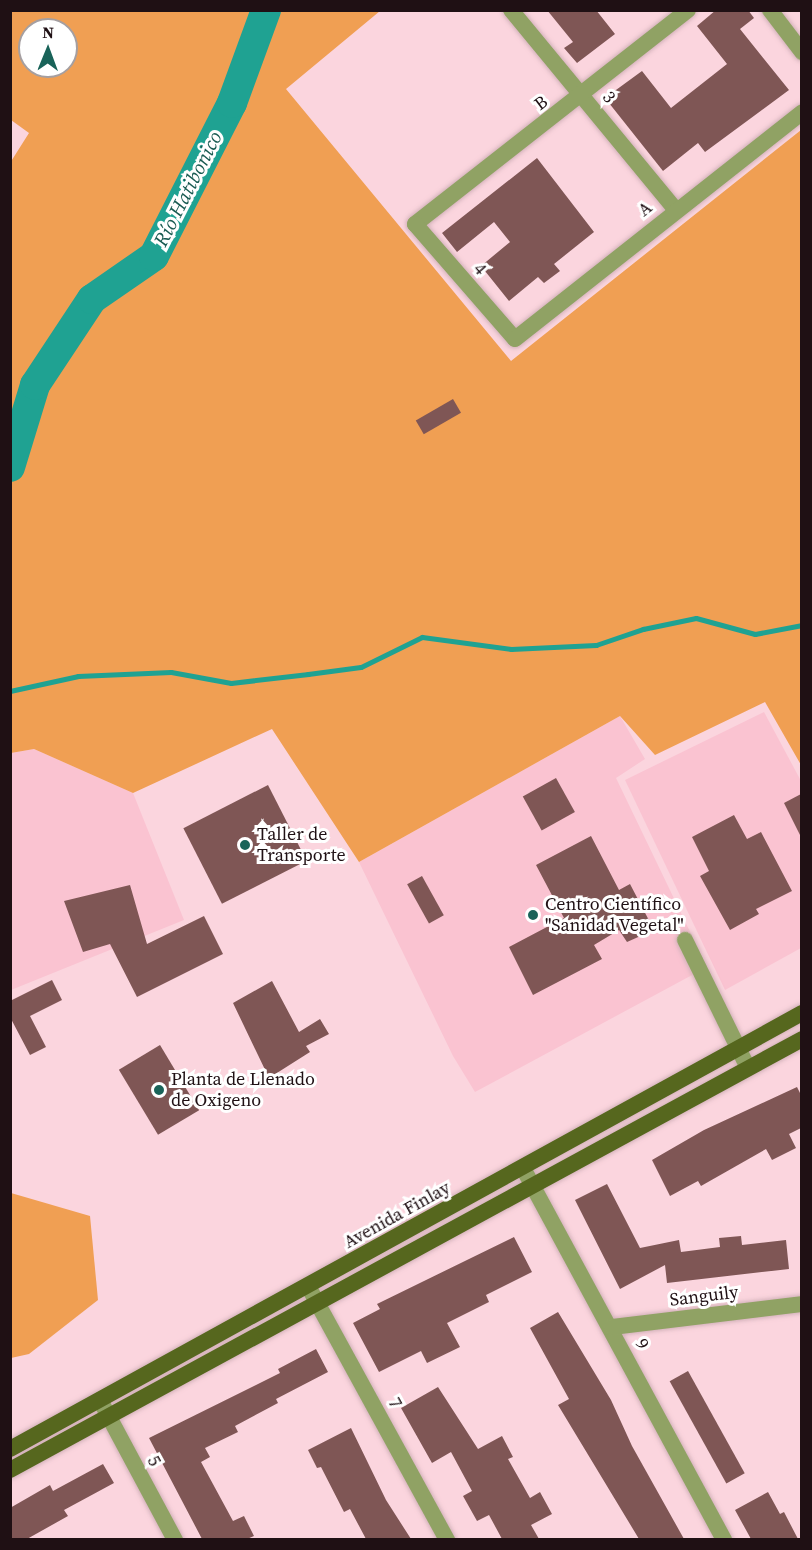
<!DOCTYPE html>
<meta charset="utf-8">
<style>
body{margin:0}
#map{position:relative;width:812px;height:1550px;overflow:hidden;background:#fbd5de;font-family:"Source Serif 4",serif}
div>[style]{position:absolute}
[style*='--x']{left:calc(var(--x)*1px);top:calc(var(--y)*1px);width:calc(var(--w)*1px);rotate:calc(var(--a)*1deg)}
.built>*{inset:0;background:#fac3d1}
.green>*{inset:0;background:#f09f53}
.stream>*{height:5px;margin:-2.5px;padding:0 2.5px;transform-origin:2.5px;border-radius:2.5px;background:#1fa292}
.river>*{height:30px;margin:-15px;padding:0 15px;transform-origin:15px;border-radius:15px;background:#1fa292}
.building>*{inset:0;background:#7f5655;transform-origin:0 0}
.roads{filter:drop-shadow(0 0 2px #d3b2ba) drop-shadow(0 0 2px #d3b2ba)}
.minor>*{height:16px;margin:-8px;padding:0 8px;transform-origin:8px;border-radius:8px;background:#90a264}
.primary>*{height:16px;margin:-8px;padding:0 8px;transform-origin:8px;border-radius:8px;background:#56671e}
.dots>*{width:16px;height:16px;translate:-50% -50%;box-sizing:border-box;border:3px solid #fff;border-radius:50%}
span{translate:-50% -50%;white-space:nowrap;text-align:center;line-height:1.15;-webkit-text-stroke:6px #fff;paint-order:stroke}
.street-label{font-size:18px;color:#1f1014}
.poi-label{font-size:18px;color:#1f1014}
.left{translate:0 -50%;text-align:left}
.water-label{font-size:20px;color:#195b52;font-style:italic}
.frame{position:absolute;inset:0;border:12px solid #1f1014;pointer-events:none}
.north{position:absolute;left:18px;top:18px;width:60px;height:60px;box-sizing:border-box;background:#fff;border:2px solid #a59fa1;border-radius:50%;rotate:1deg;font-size:16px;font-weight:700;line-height:24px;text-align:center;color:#1f1014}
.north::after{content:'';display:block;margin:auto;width:21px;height:27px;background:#196359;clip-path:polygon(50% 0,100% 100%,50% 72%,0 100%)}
</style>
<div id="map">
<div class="built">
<i style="clip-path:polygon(764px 712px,801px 781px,801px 948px,725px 990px,625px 780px)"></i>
<i style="clip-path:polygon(620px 716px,645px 759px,616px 778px,707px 967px,475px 1092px,453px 1056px,359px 862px)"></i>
<i style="clip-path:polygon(34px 749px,133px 793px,184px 920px,11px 990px,11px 753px)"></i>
</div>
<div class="green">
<i style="clip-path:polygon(evenodd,11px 11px,380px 11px,286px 89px,511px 361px,801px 130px,801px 765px,765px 702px,655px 755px,620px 716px,359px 862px,272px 729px,133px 793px,34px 749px,11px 753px,10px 163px,29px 133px,11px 120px,11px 11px,30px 30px,66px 30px,66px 66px,30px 66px,30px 30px)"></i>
<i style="clip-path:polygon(11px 1193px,90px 1216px,98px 1300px,29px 1354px,11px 1358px)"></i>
</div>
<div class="stream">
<i style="--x:10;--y:691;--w:70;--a:-12.4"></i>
<i style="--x:78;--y:676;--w:93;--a:-2.5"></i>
<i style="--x:171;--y:672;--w:61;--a:10.4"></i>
<i style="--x:231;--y:683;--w:78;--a:-6.7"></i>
<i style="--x:308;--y:674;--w:53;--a:-7.5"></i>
<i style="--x:361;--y:667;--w:68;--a:-26.2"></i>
<i style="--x:422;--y:637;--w:90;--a:7.7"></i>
<i style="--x:511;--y:649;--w:85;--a:-2.7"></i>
<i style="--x:596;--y:645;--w:50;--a:-18.8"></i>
<i style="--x:643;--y:629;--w:54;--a:-11.7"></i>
<i style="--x:696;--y:618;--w:61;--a:15.2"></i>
<i style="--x:755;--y:634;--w:48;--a:-10.8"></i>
</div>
<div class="river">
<i style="--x:10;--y:467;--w:86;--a:-73"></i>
<i style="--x:35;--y:385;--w:103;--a:-56.5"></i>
<i style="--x:92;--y:299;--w:75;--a:-34.7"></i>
<i style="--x:154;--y:256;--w:172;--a:-63"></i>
<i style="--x:232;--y:103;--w:99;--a:-69.9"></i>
</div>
<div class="building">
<i style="clip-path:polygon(547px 10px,596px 10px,615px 34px,577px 63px,564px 48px,573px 42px)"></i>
<i style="clip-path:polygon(716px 10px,748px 10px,754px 18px,740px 29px,789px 90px,705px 152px,698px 143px,663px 171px,605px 98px,642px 71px,671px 108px,727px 64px,697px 26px)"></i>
<i style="clip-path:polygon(537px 158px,594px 232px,554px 264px,560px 271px,544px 283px,538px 277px,509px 301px,481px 266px,510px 242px,494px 222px,457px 252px,442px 233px)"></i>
<i style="left:453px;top:399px;width:16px;height:43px;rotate:60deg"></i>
<i style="left:556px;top:778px;width:39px;height:38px;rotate:61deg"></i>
<i style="left:268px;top:785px;width:85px;height:95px;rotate:63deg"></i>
<i style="clip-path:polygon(801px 794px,801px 837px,784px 803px)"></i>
<i style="clip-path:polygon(734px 815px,747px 839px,761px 832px,792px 891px,756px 909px,759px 914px,730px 930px,700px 876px,709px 871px,692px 837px)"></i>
<i style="clip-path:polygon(591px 836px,619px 890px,630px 884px,654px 930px,627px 942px,619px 930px,594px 945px,602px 959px,533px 995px,509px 947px,564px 918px,536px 865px)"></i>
<i style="left:422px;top:876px;width:45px;height:17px;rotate:61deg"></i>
<i style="clip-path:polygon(130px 885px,147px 944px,204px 916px,223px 954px,137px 997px,110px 944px,83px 952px,64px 901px)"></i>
<i style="clip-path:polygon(52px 980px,62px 1000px,30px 1016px,46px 1047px,30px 1055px,10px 1017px,10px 1001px)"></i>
<i style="clip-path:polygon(272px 981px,299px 1032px,320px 1019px,329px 1034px,306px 1046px,310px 1052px,269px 1078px,233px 1003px)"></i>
<i style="left:160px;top:1045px;width:76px;height:48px;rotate:59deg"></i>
<i style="clip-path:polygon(797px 1087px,801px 1095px,801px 1128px,789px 1134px,796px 1148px,772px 1160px,766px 1149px,701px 1186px,698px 1181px,670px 1196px,652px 1160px,704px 1130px)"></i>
<i style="clip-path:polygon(607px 1184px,640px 1248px,679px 1240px,681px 1252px,720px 1247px,719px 1238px,741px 1236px,742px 1245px,786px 1240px,789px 1269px,667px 1283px,665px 1265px,620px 1289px,575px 1200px)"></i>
<i style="clip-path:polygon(514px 1237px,532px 1272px,486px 1295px,489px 1302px,447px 1323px,460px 1347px,427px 1363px,421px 1351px,379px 1372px,353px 1323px,380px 1309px,377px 1304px)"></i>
<i style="clip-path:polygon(558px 1312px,611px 1400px,632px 1446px,684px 1539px,639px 1539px,558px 1405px,569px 1399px,530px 1328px)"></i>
<i style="clip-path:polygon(316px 1349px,328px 1372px,276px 1399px,278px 1403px,235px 1426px,238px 1432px,205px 1448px,210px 1457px,201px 1462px,233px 1521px,244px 1516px,254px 1536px,247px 1539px,202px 1539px,149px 1438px,280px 1373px,278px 1369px)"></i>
<i style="left:688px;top:1371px;width:117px;height:21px;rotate:61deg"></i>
<i style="clip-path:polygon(438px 1387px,478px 1449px,502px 1436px,513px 1457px,508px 1459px,530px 1498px,540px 1492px,552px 1514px,531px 1525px,539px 1539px,502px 1539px,489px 1515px,477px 1521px,463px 1496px,472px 1491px,451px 1452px,432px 1463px,401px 1408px)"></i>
<i style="clip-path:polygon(351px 1428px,386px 1500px,411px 1539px,366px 1539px,350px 1509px,344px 1512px,321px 1467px,317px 1468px,308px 1450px)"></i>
<i style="clip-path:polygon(103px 1464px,114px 1483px,64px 1510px,68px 1516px,27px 1539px,10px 1539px,10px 1508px,50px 1485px,53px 1491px)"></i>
<i style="clip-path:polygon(768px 1492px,780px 1514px,784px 1512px,798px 1539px,751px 1539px,735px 1510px)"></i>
</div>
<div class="roads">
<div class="minor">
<i style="--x:511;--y:10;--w:259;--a:50.5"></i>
<i style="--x:688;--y:10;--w:347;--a:141.9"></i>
<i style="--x:415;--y:224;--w:152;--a:49"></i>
<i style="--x:515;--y:339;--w:366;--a:-38.3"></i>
<i style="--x:770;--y:10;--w:53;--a:52.7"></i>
<i style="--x:685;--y:940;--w:140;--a:63.8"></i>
<i style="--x:523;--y:1168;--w:423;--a:61.6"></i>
<i style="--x:308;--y:1286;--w:290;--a:61.3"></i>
<i style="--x:612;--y:1327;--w:191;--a:-6.9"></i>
<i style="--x:100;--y:1400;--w:159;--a:61.8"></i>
</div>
<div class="primary">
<i style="--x:10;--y:1449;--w:904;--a:-28.83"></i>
<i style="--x:10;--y:1470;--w:902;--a:-28.55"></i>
</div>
</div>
<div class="dots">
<i style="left:245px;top:845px;background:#196359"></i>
<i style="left:533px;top:915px;background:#196359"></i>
<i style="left:159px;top:1090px;background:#196359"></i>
</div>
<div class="street-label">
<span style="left:609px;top:97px;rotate:50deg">3</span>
<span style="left:541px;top:103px;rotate:-37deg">B</span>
<span style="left:645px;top:209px;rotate:-39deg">A</span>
<span style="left:480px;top:269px;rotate:49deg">4</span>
<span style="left:397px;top:1215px;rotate:-29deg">Avenida Finlay</span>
<span style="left:704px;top:1296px;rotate:-7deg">Sanguily</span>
<span style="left:642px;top:1344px;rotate:62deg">9</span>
<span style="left:395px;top:1403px;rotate:61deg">7</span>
<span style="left:154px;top:1461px;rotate:61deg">5</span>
</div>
<div class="poi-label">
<span class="left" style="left:257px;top:845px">Taller de<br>Transporte</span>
<span class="left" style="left:545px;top:915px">Centro Científico<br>"Sanidad Vegetal"</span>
<span class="left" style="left:171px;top:1090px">Planta de Llenado<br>de Oxigeno</span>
</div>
<div class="water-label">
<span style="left:188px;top:189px;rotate:-63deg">Río Hatibonico</span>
</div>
<div class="frame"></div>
<div class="north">N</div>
</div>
